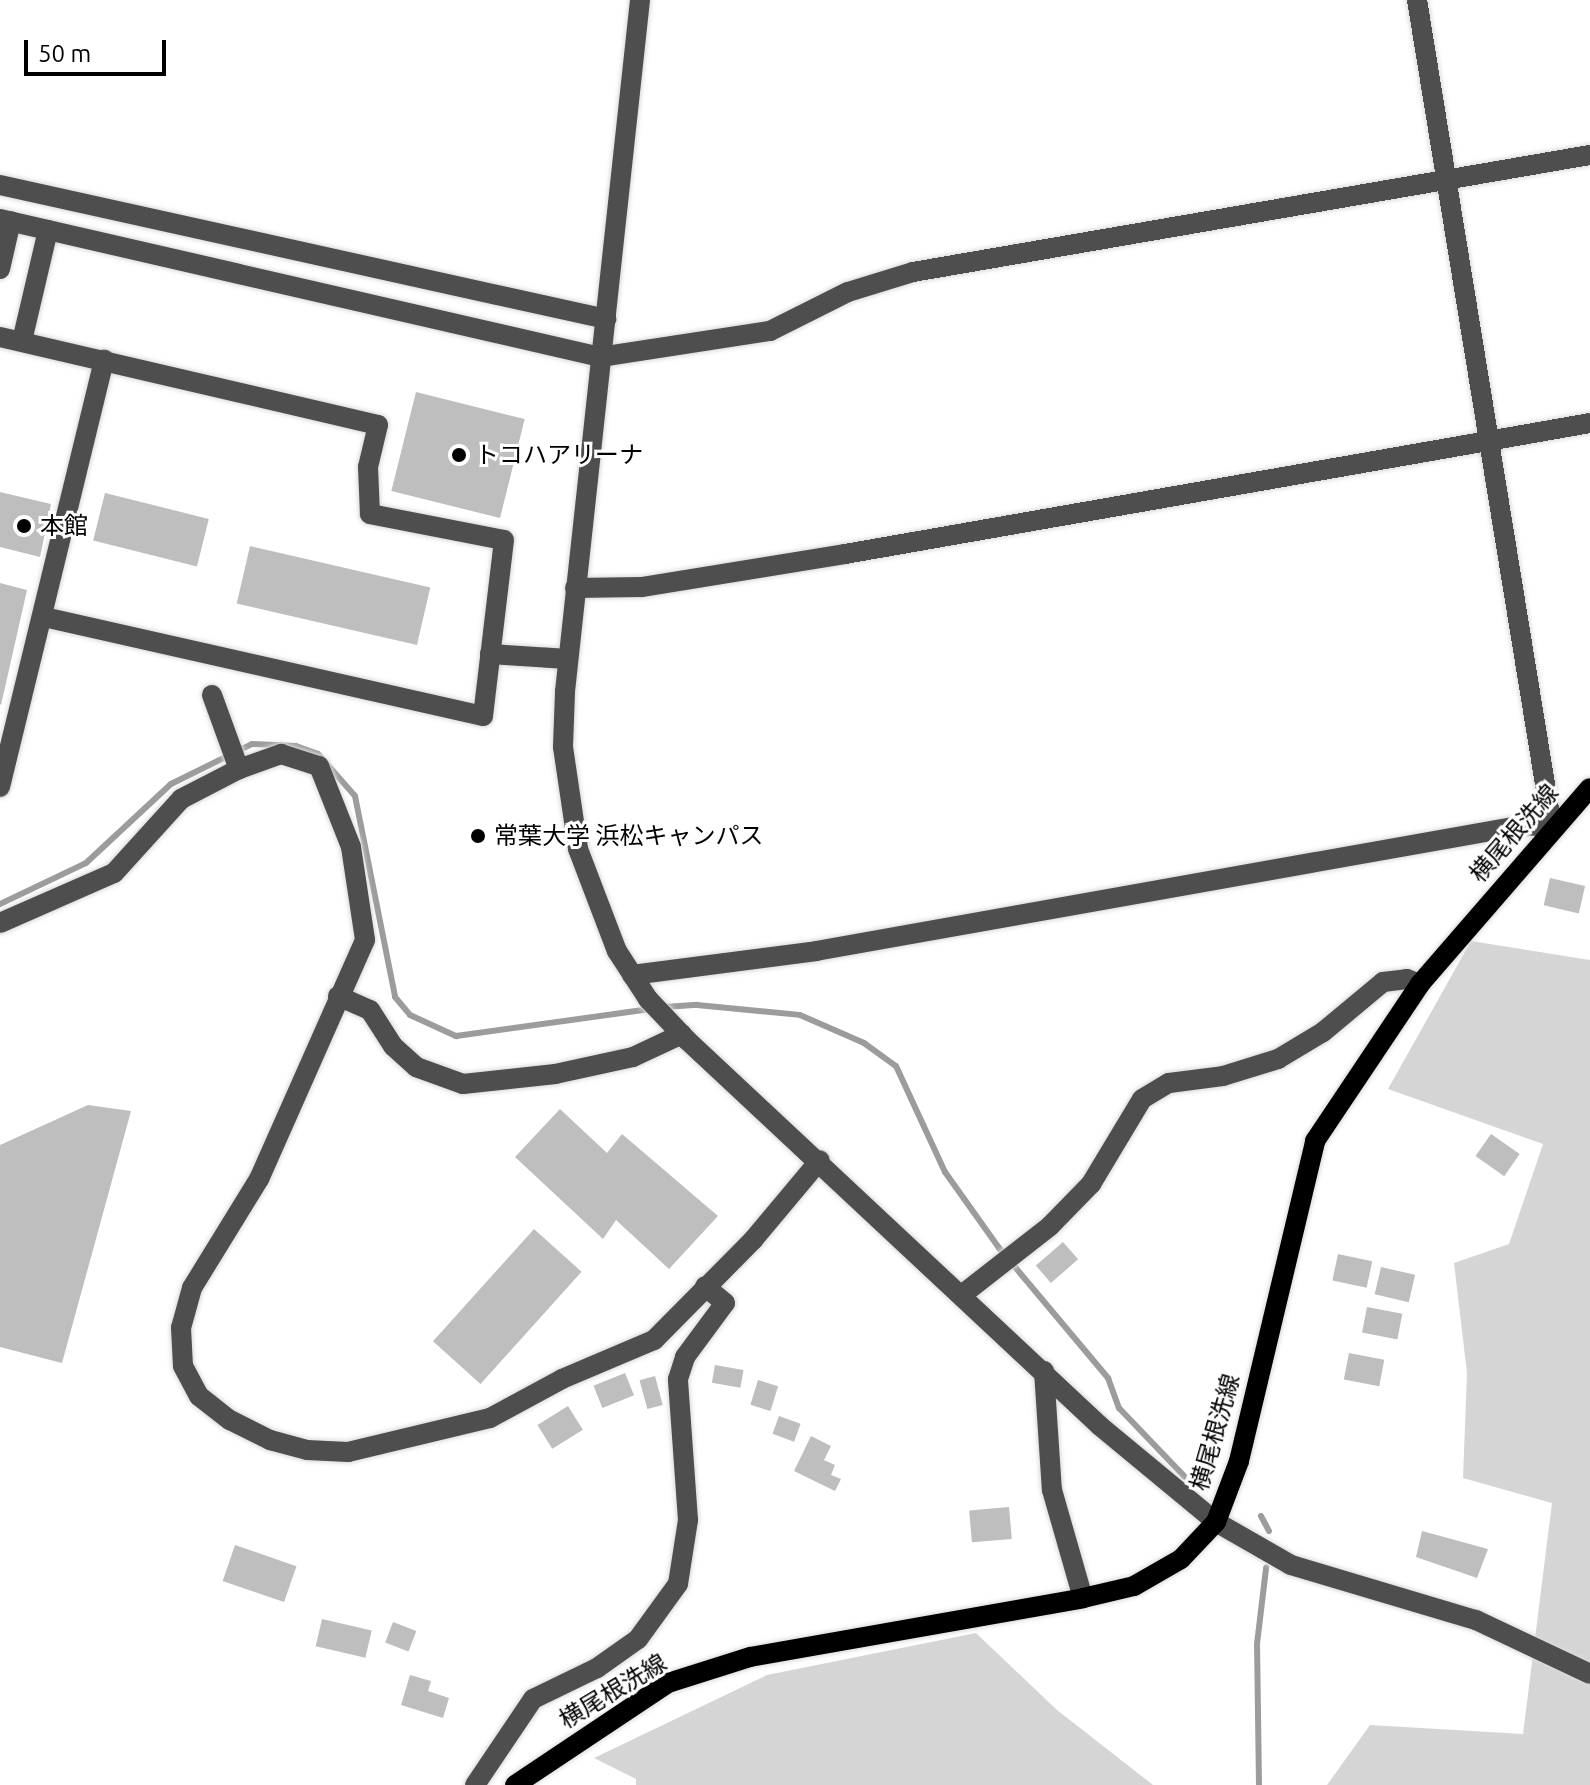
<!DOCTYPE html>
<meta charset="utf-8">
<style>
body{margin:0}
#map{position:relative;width:1590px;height:1785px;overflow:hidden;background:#fff;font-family:Ubuntu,"Noto Sans JP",sans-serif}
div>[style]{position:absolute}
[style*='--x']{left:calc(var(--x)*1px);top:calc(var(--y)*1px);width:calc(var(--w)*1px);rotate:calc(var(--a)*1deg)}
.green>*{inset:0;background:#d5d5d5}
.stream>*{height:6px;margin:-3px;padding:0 3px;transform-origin:3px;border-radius:3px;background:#9c9c9c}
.building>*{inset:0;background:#bebebe;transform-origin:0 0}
.roads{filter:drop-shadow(0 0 2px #dbdbdb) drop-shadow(0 0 2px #dbdbdb)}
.minor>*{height:20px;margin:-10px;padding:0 10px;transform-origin:10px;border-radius:10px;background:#4e4e4e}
.major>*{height:20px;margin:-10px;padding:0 10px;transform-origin:10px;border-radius:10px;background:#000}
.dots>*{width:22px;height:22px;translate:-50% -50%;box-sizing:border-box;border:4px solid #fff;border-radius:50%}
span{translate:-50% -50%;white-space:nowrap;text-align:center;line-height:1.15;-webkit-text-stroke:6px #fff;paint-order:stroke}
.poi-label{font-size:24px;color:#000}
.left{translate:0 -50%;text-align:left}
.street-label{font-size:24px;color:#000}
.scale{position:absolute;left:24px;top:40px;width:142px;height:36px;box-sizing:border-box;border:4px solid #000;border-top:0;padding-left:10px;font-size:24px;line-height:28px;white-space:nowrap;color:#000;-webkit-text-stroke:6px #fff;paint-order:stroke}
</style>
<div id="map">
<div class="green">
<i style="clip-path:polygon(1471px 941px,1590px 960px,1590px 1785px,1327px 1785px,1370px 1725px,1523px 1734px,1552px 1503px,1463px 1478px,1467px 1373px,1454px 1263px,1509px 1244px,1543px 1144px,1388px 1089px)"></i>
<i style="clip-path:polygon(976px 1633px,1057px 1710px,1153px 1785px,636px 1785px,636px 1779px,594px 1758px,767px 1675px)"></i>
</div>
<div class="stream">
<i style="--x:0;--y:904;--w:95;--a:-25.5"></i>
<i style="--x:86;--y:863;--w:116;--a:-42.9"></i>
<i style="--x:171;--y:784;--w:90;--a:-26.3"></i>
<i style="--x:252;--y:744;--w:44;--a:2.6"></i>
<i style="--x:296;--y:746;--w:23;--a:20"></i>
<i style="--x:318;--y:754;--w:56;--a:48.6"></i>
<i style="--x:355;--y:796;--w:205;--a:78.7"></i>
<i style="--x:395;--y:997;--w:23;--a:50"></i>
<i style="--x:410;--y:1015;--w:51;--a:24.5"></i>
<i style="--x:456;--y:1036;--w:196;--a:-7.9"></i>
<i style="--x:665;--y:1007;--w:32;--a:-4"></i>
<i style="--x:697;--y:1005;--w:103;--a:5.5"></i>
<i style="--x:800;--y:1015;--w:70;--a:23.6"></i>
<i style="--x:864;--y:1043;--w:39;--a:36"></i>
<i style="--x:896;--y:1066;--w:117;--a:65.2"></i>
<i style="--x:945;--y:1172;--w:93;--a:54.6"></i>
<i style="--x:999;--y:1248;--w:170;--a:50"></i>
<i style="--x:1108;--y:1378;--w:32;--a:70"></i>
<i style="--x:1119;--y:1408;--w:95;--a:46.3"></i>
<i style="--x:1261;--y:1516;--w:17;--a:62"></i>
<i style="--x:1259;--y:1785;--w:141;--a:-90.8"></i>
<i style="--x:1257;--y:1644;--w:77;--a:-83.2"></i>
</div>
<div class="building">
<i style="left:416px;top:392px;width:112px;height:102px;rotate:14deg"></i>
<i style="clip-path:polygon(0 492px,51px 504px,40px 557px,0 547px)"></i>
<i style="left:105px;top:493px;width:107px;height:49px;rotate:14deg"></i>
<i style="left:250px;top:546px;width:185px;height:59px;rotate:13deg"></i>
<i style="clip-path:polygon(0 583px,27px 590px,1px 705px,0 704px)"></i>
<i style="left:1550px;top:878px;width:36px;height:28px;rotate:13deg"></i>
<i style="clip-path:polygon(88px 1105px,131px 1111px,62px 1363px,0 1347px,0 1145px)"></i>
<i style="clip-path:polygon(560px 1109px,607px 1153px,622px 1134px,718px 1216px,669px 1269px,616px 1220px,603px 1239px,515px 1157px)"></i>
<i style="left:1491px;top:1134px;width:35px;height:27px;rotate:35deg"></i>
<i style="left:534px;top:1229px;width:64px;height:151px;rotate:42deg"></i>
<i style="left:1063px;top:1242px;width:23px;height:36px;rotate:49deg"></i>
<i style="left:1338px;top:1254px;width:35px;height:27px;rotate:12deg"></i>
<i style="left:1381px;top:1267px;width:35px;height:28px;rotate:13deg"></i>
<i style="left:1367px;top:1307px;width:36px;height:26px;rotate:11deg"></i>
<i style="left:1349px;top:1353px;width:36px;height:27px;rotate:11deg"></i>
<i style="left:715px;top:1365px;width:29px;height:18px;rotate:10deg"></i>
<i style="left:625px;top:1373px;width:24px;height:34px;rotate:68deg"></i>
<i style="left:655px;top:1376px;width:30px;height:16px;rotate:75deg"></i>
<i style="left:758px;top:1380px;width:21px;height:26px;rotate:17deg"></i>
<i style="left:568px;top:1406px;width:28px;height:36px;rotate:58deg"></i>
<i style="left:779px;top:1416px;width:23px;height:19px;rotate:20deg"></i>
<i style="clip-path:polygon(811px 1436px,831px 1446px,824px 1460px,835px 1465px,831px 1475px,841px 1479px,835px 1491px,794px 1471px)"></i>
<i style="left:1009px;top:1507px;width:32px;height:40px;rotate:85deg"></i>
<i style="clip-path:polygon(1422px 1531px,1488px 1549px,1477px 1578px,1416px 1557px)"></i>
<i style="left:235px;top:1545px;width:65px;height:38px;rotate:19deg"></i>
<i style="left:322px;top:1619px;width:51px;height:28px;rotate:13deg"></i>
<i style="left:393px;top:1622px;width:25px;height:22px;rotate:21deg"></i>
<i style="clip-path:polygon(410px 1675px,431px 1681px,428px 1691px,449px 1698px,443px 1718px,401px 1705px)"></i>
</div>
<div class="roads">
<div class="minor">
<i style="--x:640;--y:0;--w:696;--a:96.19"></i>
<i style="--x:565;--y:692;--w:55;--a:92.1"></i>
<i style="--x:563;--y:747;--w:103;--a:81.6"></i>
<i style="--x:578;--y:849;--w:109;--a:69.1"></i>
<i style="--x:617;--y:951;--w:57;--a:57.1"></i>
<i style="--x:648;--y:999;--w:57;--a:46.4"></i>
<i style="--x:687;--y:1040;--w:565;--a:43.06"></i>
<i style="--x:1100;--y:1426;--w:151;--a:39.6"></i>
<i style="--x:1216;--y:1522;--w:86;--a:29.8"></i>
<i style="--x:1291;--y:1565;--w:193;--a:16.6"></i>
<i style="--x:1476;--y:1620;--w:126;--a:25.3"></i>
<i style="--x:0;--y:185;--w:621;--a:12.47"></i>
<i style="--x:0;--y:219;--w:616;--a:12.95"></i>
<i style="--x:600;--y:357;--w:172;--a:-8.7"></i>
<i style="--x:770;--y:331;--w:87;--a:-26.6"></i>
<i style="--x:848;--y:292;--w:68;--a:-17.1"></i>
<i style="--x:913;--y:272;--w:687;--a:-9.81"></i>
<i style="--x:0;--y:269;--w:49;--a:-77.1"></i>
<i style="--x:0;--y:337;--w:388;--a:13.1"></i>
<i style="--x:378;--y:425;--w:43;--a:103.4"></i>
<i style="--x:368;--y:467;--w:47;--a:87.6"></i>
<i style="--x:370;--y:514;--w:136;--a:11"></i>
<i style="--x:504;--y:540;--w:177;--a:96.8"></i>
<i style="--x:483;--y:716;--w:450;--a:-167.3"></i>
<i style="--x:22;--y:341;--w:114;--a:-76.8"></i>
<i style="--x:575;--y:588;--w:67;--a:-0.9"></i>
<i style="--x:642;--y:587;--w:206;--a:-9.2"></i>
<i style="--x:845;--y:554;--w:756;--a:-9.97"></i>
<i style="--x:490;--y:654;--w:78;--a:3.7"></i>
<i style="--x:212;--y:695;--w:79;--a:70"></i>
<i style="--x:239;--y:769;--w:45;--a:-19.7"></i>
<i style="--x:281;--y:754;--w:40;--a:18"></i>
<i style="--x:319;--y:766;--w:87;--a:68.4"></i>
<i style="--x:351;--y:847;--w:94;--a:81.4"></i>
<i style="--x:365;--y:940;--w:261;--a:113.9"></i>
<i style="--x:259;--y:1179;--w:128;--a:121.6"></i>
<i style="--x:192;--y:1288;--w:41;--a:105.4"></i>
<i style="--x:181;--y:1328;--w:38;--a:87"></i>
<i style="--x:183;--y:1366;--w:34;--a:62"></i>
<i style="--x:199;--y:1396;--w:39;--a:38"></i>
<i style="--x:230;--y:1420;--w:45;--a:26.6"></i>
<i style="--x:270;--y:1440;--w:38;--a:15"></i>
<i style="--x:307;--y:1450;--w:41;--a:2.8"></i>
<i style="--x:348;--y:1452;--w:146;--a:-13.5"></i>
<i style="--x:490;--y:1418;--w:82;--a:-28.4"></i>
<i style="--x:562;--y:1379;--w:100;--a:-23"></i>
<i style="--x:654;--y:1340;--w:141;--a:-45.3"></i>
<i style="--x:753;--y:1240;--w:104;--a:-50.1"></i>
<i style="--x:0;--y:787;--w:440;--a:-76.3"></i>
<i style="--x:0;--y:923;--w:124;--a:-23.7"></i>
<i style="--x:114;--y:873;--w:100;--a:-47.8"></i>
<i style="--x:181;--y:799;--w:65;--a:-27.3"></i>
<i style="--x:632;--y:975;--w:186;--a:-7.4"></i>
<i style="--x:816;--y:951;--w:719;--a:-10.09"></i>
<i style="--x:1524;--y:825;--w:28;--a:4"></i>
<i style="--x:1552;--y:827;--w:838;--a:-99.27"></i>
<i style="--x:338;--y:996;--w:35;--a:24"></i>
<i style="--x:370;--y:1010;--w:43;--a:57.4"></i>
<i style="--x:393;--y:1046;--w:31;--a:42"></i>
<i style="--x:416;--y:1067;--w:50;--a:19.9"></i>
<i style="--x:463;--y:1084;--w:93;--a:-6.2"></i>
<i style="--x:555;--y:1074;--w:80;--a:-12.3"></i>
<i style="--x:633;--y:1057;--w:54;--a:-25.1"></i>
<i style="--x:963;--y:1294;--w:110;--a:-38"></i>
<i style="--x:1050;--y:1226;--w:59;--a:-45.7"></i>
<i style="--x:1091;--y:1184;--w:99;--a:-59"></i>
<i style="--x:1142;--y:1099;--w:31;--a:-31"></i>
<i style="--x:1169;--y:1083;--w:54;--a:-7.4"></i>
<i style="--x:1223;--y:1076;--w:58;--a:-17.2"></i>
<i style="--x:1278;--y:1059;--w:52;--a:-31"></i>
<i style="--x:1323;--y:1032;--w:78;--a:-39.8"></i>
<i style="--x:1383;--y:982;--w:24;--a:-7"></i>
<i style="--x:1407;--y:979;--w:14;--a:21"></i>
<i style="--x:1044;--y:1371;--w:119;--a:86.2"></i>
<i style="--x:1052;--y:1490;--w:112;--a:74"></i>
<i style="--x:475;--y:1785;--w:104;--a:-56"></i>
<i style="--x:533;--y:1699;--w:71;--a:-25.8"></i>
<i style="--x:597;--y:1668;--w:50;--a:-35.3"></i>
<i style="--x:638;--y:1639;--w:68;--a:-54"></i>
<i style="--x:678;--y:1584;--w:65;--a:-81.1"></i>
<i style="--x:688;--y:1520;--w:141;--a:-94.1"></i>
<i style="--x:678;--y:1379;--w:23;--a:-72"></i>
<i style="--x:685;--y:1357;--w:67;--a:-53.5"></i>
<i style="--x:725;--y:1303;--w:26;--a:-140"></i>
</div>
<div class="major">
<i style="--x:515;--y:1785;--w:184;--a:-33.7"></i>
<i style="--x:668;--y:1683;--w:86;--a:-17.6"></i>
<i style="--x:750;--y:1657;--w:338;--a:-10"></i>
<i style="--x:1083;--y:1598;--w:52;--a:-13.2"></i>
<i style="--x:1134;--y:1586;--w:54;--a:-29.9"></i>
<i style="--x:1181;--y:1559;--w:51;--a:-46.6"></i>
<i style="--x:1216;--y:1522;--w:65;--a:-69.3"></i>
<i style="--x:1239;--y:1461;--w:329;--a:-76.6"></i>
<i style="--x:1315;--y:1141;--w:189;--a:-56.2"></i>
<i style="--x:1420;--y:984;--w:259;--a:-49.1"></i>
</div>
</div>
<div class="dots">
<i style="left:459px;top:455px;background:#000"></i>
<i style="left:24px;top:526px;background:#000"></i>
<i style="left:478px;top:836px;background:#000"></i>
</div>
<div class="poi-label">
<span class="left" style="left:475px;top:455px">トコハアリーナ</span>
<span class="left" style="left:40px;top:526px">本館</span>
<span class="left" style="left:494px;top:836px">常葉大学 浜松キャンパス</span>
</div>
<div class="street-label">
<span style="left:1514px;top:833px;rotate:-49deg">横尾根洗線</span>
<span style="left:1215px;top:1432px;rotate:-74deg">横尾根洗線</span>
<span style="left:613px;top:1691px;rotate:-31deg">横尾根洗線</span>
</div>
<div class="scale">50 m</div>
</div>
